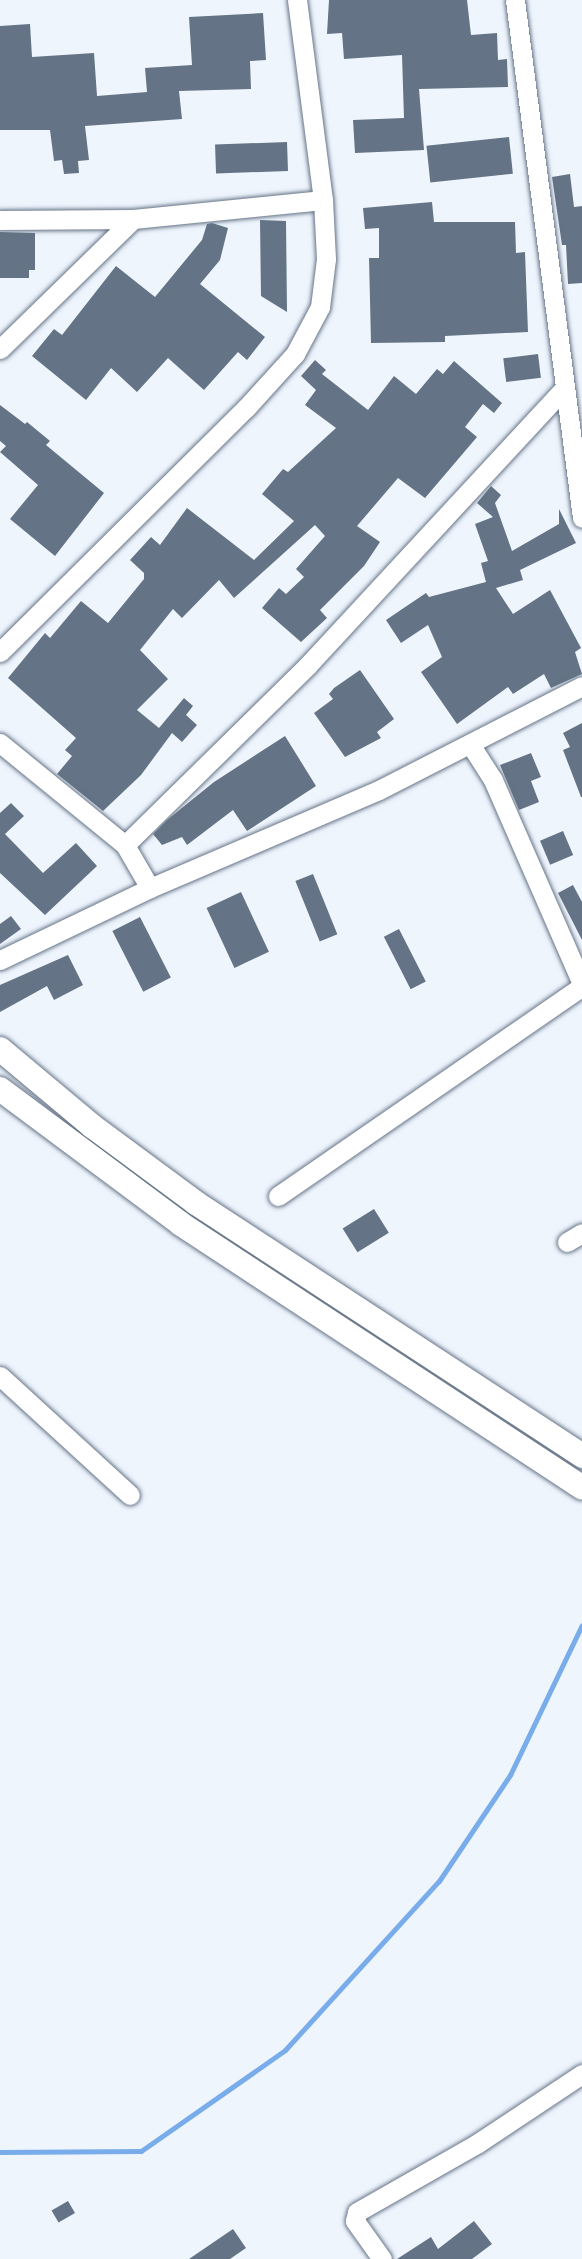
<!DOCTYPE html>
<style>
body{margin:0}
#map{position:relative;width:582px;height:2259px;overflow:hidden;background:#eef5fd;font-family:Raleway,sans-serif}
div>[style]{position:absolute}
[style*='--x']{left:calc(var(--x)*1px);top:calc(var(--y)*1px);width:calc(var(--w)*1px);rotate:calc(var(--a)*1deg)}
.stream>*{height:5px;margin:-2.5px;padding:0 2.5px;transform-origin:2.5px;border-radius:2.5px;background:#79acea}
.building>*{inset:0;background:#647385;transform-origin:0 0}
.roads{filter:drop-shadow(0 0 2px #667487) drop-shadow(0 0 2px #667487)}
.minor>*{height:19px;margin:-9.5px;padding:0 9.5px;transform-origin:9.5px;border-radius:9.5px;background:#fff}
.major>*{height:24px;margin:-12px;padding:0 12px;transform-origin:12px;border-radius:12px;background:#fff}
span{translate:-50% -50%;white-space:nowrap;text-align:center;line-height:1.15;-webkit-text-stroke:7px #eef5fd;paint-order:stroke}
</style>
<div id="map">
<div class="stream">
<i style="--x:0;--y:2152;--w:141;--a:-0.4"></i>
<i style="--x:141;--y:2151;--w:176;--a:-35"></i>
<i style="--x:285;--y:2050;--w:229;--a:-47.7"></i>
<i style="--x:439;--y:1881;--w:128;--a:-56.2"></i>
<i style="--x:510;--y:1775;--w:166;--a:-64.4"></i>
</div>
<div class="building">
<i style="clip-path:polygon(329px 0,467px 0,471px 35px,497px 33px,498px 60px,507px 59px,508px 87px,419px 89px,424px 150px,355px 153px,353px 120px,404px 118px,402px 55px,344px 59px,342px 33px,327px 34px)"></i>
<i style="clip-path:polygon(263px 13px,266px 60px,250px 61px,251px 89px,179px 91px,182px 119px,85px 126px,89px 160px,78px 161px,79px 173px,64px 174px,62px 160px,54px 161px,50px 130px,0 130px,0 26px,30px 24px,32px 57px,94px 53px,97px 96px,147px 92px,145px 68px,192px 65px,189px 17px)"></i>
<i style="left:509px;top:137px;width:37px;height:83px;rotate:84deg"></i>
<i style="left:287px;top:142px;width:29px;height:72px;rotate:88deg"></i>
<i style="clip-path:polygon(570px 174px,574px 207px,582px 206px,582px 283px,568px 284px,566px 245px,562px 245px,552px 177px)"></i>
<i style="clip-path:polygon(432px 202px,434px 222px,515px 222px,516px 253px,525px 252px,528px 332px,445px 336px,445px 342px,371px 343px,369px 258px,379px 258px,379px 228px,365px 229px,363px 208px)"></i>
<i style="clip-path:polygon(260px 220px,286px 221px,287px 312px,261px 296px)"></i>
<i style="clip-path:polygon(212px 223px,228px 228px,220px 260px,200px 284px,265px 337px,247px 360px,238px 352px,204px 390px,168px 358px,137px 392px,111px 368px,86px 400px,32px 356px,54px 329px,62px 335px,116px 266px,155px 297px,202px 240px,207px 224px)"></i>
<i style="clip-path:polygon(0 232px,35px 233px,35px 270px,29px 270px,29px 278px,0 278px)"></i>
<i style="left:538px;top:354px;width:24px;height:35px;rotate:83deg"></i>
<i style="clip-path:polygon(315px 360px,326px 370px,322px 374px,368px 410px,394px 376px,416px 394px,437px 369px,443px 374px,454px 361px,502px 403px,494px 413px,483px 404px,465px 427px,477px 437px,425px 498px,398px 478px,357px 526px,380px 542px,364px 566px,320px 610px,327px 618px,301px 642px,262px 608px,279px 588px,286px 594px,304px 577px,296px 569px,325px 536px,315px 525px,234px 598px,219px 580px,182px 618px,173px 609px,140px 650px,168px 679px,137px 710px,159px 728px,184px 698px,193px 706px,186px 715px,197px 725px,182px 742px,172px 733px,141px 775px,103px 811px,57px 774px,72px 756px,65px 750px,76px 738px,8px 678px,45px 633px,50px 638px,81px 601px,108px 623px,144px 579px,144px 573px,130px 560px,151px 537px,160px 545px,187px 508px,254px 560px,294px 521px,262px 494px,283px 469px,288px 472px,336px 428px,305px 405px,316px 390px,301px 376px)"></i>
<i style="clip-path:polygon(0 405px,25px 424px,27px 422px,50px 441px,46px 445px,104px 493px,55px 556px,10px 519px,38px 485px,0 452px,6px 446px,0 441px)"></i>
<i style="clip-path:polygon(491px 486px,501px 495px,495px 503px,512px 551px,559px 524px,559px 509px,576px 543px,520px 570px,523px 580px,496px 588px,513px 614px,550px 590px,581px 648px,575px 652px,582px 674px,551px 688px,544px 674px,513px 694px,508px 687px,457px 724px,421px 672px,442px 657px,428px 625px,401px 643px,386px 620px,426px 593px,429px 597px,486px 582px,481px 563px,488px 561px,475px 524px,493px 517px,477px 503px)"></i>
<i style="clip-path:polygon(360px 670px,394px 719px,377px 732px,381px 738px,345px 757px,314px 713px,333px 699px,329px 694px,334px 688px)"></i>
<i style="clip-path:polygon(582px 723px,582px 797px,581px 797px,563px 750px,570px 747px,563px 733px)"></i>
<i style="clip-path:polygon(285px 736px,316px 786px,247px 831px,233px 810px,187px 845px,182px 837px,162px 845px,153px 834px,167px 820px,214px 782px)"></i>
<i style="clip-path:polygon(531px 753px,541px 777px,531px 781px,539px 802px,519px 810px,500px 765px)"></i>
<i style="clip-path:polygon(11px 803px,24px 816px,5px 834px,43px 873px,76px 843px,97px 866px,45px 915px,0 873px,0 813px)"></i>
<i style="left:563px;top:831px;width:26px;height:25px;rotate:67deg"></i>
<i style="left:313px;top:874px;width:65px;height:19px;rotate:68deg"></i>
<i style="clip-path:polygon(573px 885px,582px 902px,582px 940px,558px 893px)"></i>
<i style="left:241px;top:892px;width:66px;height:38px;rotate:65deg"></i>
<i style="clip-path:polygon(11px 916px,21px 929px,0 944px,0 924px)"></i>
<i style="left:140px;top:917px;width:68px;height:31px;rotate:63deg"></i>
<i style="left:399px;top:929px;width:59px;height:17px;rotate:63deg"></i>
<i style="clip-path:polygon(68px 955px,83px 985px,54px 1000px,47px 986px,0 1012px,0 985px)"></i>
<i style="left:374px;top:1209px;width:28px;height:37px;rotate:58deg"></i>
<i style="left:68px;top:2201px;width:14px;height:19px;rotate:60deg"></i>
<i style="clip-path:polygon(474px 2221px,492px 2244px,472px 2259px,397px 2259px,431px 2237px,438px 2249px)"></i>
<i style="clip-path:polygon(233px 2229px,246px 2248px,230px 2259px,189px 2259px)"></i>
</div>
<div class="roads">
<div class="minor">
<i style="--x:515;--y:0;--w:522;--a:82.63"></i>
<i style="--x:0;--y:220;--w:133;--a:-0.4"></i>
<i style="--x:133;--y:219;--w:191;--a:-5.7"></i>
<i style="--x:323;--y:200;--w:202;--a:-97.4"></i>
<i style="--x:0;--y:349;--w:186;--a:-44.3"></i>
<i style="--x:0;--y:652;--w:346;--a:-44.8"></i>
<i style="--x:246;--y:408;--w:73;--a:-47.8"></i>
<i style="--x:295;--y:354;--w:53;--a:-62"></i>
<i style="--x:320;--y:307;--w:48;--a:-82.9"></i>
<i style="--x:326;--y:259;--w:59;--a:-92.9"></i>
<i style="--x:0;--y:743;--w:161;--a:39.2"></i>
<i style="--x:470;--y:744;--w:43;--a:57.4"></i>
<i style="--x:493;--y:780;--w:223;--a:66.4"></i>
<i style="--x:150;--y:888;--w:50;--a:-120.2"></i>
<i style="--x:125;--y:845;--w:257;--a:-44.5"></i>
<i style="--x:308;--y:665;--w:374;--a:-47.2"></i>
<i style="--x:0;--y:960;--w:166;--a:-25.6"></i>
<i style="--x:150;--y:888;--w:249;--a:-23.2"></i>
<i style="--x:379;--y:790;--w:228;--a:-27.1"></i>
<i style="--x:278;--y:1196;--w:369;--a:-34.6"></i>
<i style="--x:567;--y:1242;--w:17;--a:-31"></i>
<i style="--x:0;--y:1376;--w:176;--a:42.5"></i>
<i style="--x:382;--y:2259;--w:47;--a:-125.4"></i>
<i style="--x:355;--y:2221;--w:9;--a:-77"></i>
<i style="--x:357;--y:2212;--w:139;--a:-29.7"></i>
<i style="--x:478;--y:2143;--w:125;--a:-33.6"></i>
</div>
<div class="major">
<i style="--x:0;--y:1049;--w:120;--a:39.9"></i>
<i style="--x:92;--y:1126;--w:129;--a:36.5"></i>
<i style="--x:196;--y:1203;--w:462;--a:33.2"></i>
<i style="--x:0;--y:1089;--w:226;--a:36.7"></i>
<i style="--x:181;--y:1224;--w:480;--a:33.3"></i>
</div>
</div>
</div>
